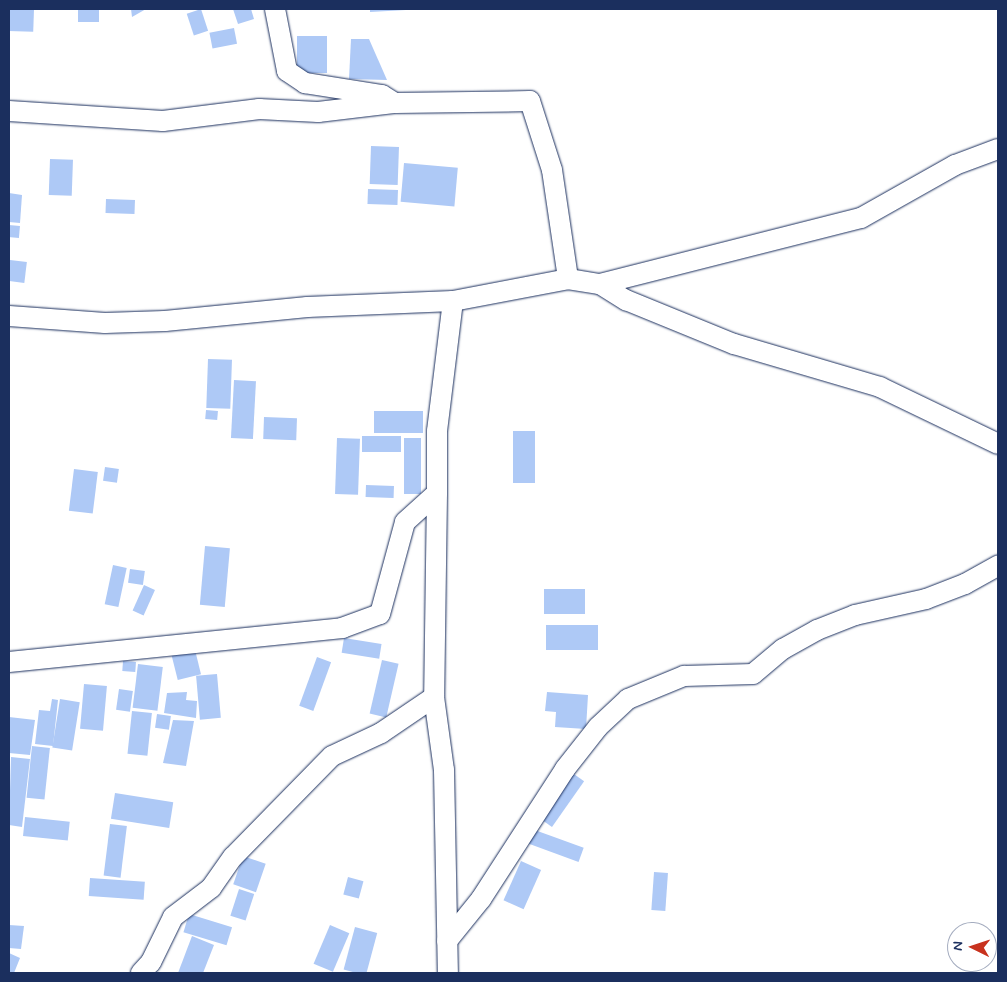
<!DOCTYPE html>
<style>
body{margin:0}
#map{position:relative;width:1007px;height:982px;overflow:hidden;background:#fff;font-family:Mynerve,sans-serif}
div>[style]{position:absolute}
[style*='--x']{left:calc(var(--x)*1px);top:calc(var(--y)*1px);width:calc(var(--w)*1px);rotate:calc(var(--a)*1deg)}
.building>*{inset:0;background:#aec9f6;transform-origin:0 0}
.roads{filter:drop-shadow(0 0 1px #1b2f5e) drop-shadow(0 0 1px #1b2f5e)}
.street>*{height:20px;margin:-10px;padding:0 10px;transform-origin:10px;border-radius:10px;background:#fff}
span{translate:-50% -50%;white-space:nowrap;text-align:center;line-height:1.15;-webkit-text-stroke:4px #fff;paint-order:stroke}
.frame{position:absolute;inset:0;border:10px solid #1b2f5e;pointer-events:none}
.north{position:absolute;left:947px;top:922px;width:50px;height:50px;box-sizing:border-box;background:#fff;border:1px solid #a4acbf;border-radius:50%;rotate:274deg;font-size:14px;font-weight:700;line-height:20px;text-align:center;color:#1b2f5e}
.north::after{content:'';display:block;margin:auto;width:18px;height:22px;background:#c8321e;clip-path:polygon(50% 0,100% 100%,50% 72%,0 100%)}
</style>
<div id="map">
<div class="building">
<i style="left:9px;top:9px;width:25px;height:22px;rotate:2deg"></i>
<i style="left:78px;top:9px;width:21px;height:13px"></i>
<i style="clip-path:polygon(131px 9px,146px 9px,132px 17px)"></i>
<i style="left:201px;top:9px;width:23px;height:15px;rotate:72deg"></i>
<i style="clip-path:polygon(233px 9px,251px 9px,254px 19px,238px 24px)"></i>
<i style="clip-path:polygon(370px 9px,406px 9px,406px 10px,370px 12px)"></i>
<i style="left:234px;top:28px;width:16px;height:25px;rotate:79deg"></i>
<i style="left:297px;top:36px;width:30px;height:37px"></i>
<i style="clip-path:polygon(351px 39px,369px 39px,387px 80px,349px 79px)"></i>
<i style="left:371px;top:146px;width:28px;height:38px;rotate:2deg"></i>
<i style="left:50px;top:159px;width:23px;height:36px;rotate:2deg"></i>
<i style="left:404px;top:163px;width:54px;height:39px;rotate:5deg"></i>
<i style="left:368px;top:189px;width:30px;height:15px;rotate:2deg"></i>
<i style="clip-path:polygon(9px 193px,22px 195px,20px 223px,9px 222px)"></i>
<i style="left:106px;top:199px;width:29px;height:14px;rotate:2deg"></i>
<i style="left:9px;top:225px;width:11px;height:12px;rotate:5deg"></i>
<i style="left:10px;top:260px;width:17px;height:21px;rotate:7deg"></i>
<i style="left:208px;top:359px;width:24px;height:49px;rotate:2deg"></i>
<i style="left:234px;top:380px;width:22px;height:58px;rotate:3deg"></i>
<i style="left:206px;top:410px;width:12px;height:9px;rotate:5deg"></i>
<i style="left:374px;top:411px;width:49px;height:22px"></i>
<i style="left:264px;top:417px;width:33px;height:22px;rotate:2deg"></i>
<i style="left:513px;top:431px;width:22px;height:52px"></i>
<i style="left:362px;top:436px;width:39px;height:16px"></i>
<i style="left:337px;top:438px;width:23px;height:56px;rotate:2deg"></i>
<i style="left:404px;top:438px;width:17px;height:56px"></i>
<i style="left:105px;top:467px;width:14px;height:14px;rotate:8deg"></i>
<i style="left:74px;top:469px;width:24px;height:42px;rotate:7deg"></i>
<i style="left:366px;top:485px;width:28px;height:12px;rotate:2deg"></i>
<i style="left:205px;top:546px;width:25px;height:59px;rotate:5deg"></i>
<i style="left:113px;top:565px;width:14px;height:40px;rotate:12deg"></i>
<i style="left:130px;top:569px;width:15px;height:14px;rotate:8deg"></i>
<i style="left:144px;top:585px;width:12px;height:28px;rotate:24deg"></i>
<i style="left:585px;top:589px;width:25px;height:41px;rotate:90deg"></i>
<i style="left:546px;top:625px;width:52px;height:25px"></i>
<i style="left:344px;top:638px;width:38px;height:15px;rotate:9deg"></i>
<i style="left:194px;top:646px;width:29px;height:24px;rotate:76deg"></i>
<i style="left:317px;top:657px;width:15px;height:52px;rotate:20deg"></i>
<i style="left:382px;top:660px;width:17px;height:55px;rotate:13deg"></i>
<i style="left:123px;top:661px;width:13px;height:10px;rotate:4deg"></i>
<i style="left:138px;top:664px;width:25px;height:44px;rotate:7deg"></i>
<i style="left:217px;top:674px;width:44px;height:21px;rotate:85deg"></i>
<i style="left:84px;top:684px;width:23px;height:45px;rotate:5deg"></i>
<i style="left:119px;top:689px;width:14px;height:21px;rotate:8deg"></i>
<i style="clip-path:polygon(187px 692px,186px 700px,197px 701px,196px 718px,164px 713px,167px 693px)"></i>
<i style="clip-path:polygon(547px 692px,588px 695px,586px 729px,555px 727px,556px 712px,545px 711px)"></i>
<i style="clip-path:polygon(52px 699px,58px 700px,53px 746px,35px 744px,39px 710px,50px 711px)"></i>
<i style="left:60px;top:699px;width:20px;height:49px;rotate:9deg"></i>
<i style="left:132px;top:711px;width:20px;height:43px;rotate:6deg"></i>
<i style="left:157px;top:714px;width:14px;height:14px;rotate:8deg"></i>
<i style="clip-path:polygon(9px 717px,35px 720px,30px 755px,9px 753px)"></i>
<i style="clip-path:polygon(173px 720px,194px 721px,186px 766px,163px 763px)"></i>
<i style="left:32px;top:746px;width:18px;height:52px;rotate:6deg"></i>
<i style="clip-path:polygon(11px 757px,30px 759px,22px 827px,9px 825px)"></i>
<i style="left:571px;top:772px;width:16px;height:56px;rotate:35deg"></i>
<i style="left:115px;top:793px;width:59px;height:26px;rotate:9deg"></i>
<i style="left:25px;top:817px;width:45px;height:19px;rotate:6deg"></i>
<i style="left:110px;top:824px;width:17px;height:52px;rotate:7deg"></i>
<i style="left:532px;top:829px;width:55px;height:15px;rotate:20deg"></i>
<i style="left:243px;top:856px;width:24px;height:30px;rotate:19deg"></i>
<i style="left:521px;top:861px;width:22px;height:43px;rotate:24deg"></i>
<i style="left:654px;top:872px;width:14px;height:38px;rotate:4deg"></i>
<i style="left:348px;top:877px;width:16px;height:18px;rotate:15deg"></i>
<i style="left:90px;top:878px;width:55px;height:18px;rotate:4deg"></i>
<i style="left:239px;top:889px;width:16px;height:28px;rotate:18deg"></i>
<i style="left:189px;top:914px;width:45px;height:19px;rotate:17deg"></i>
<i style="clip-path:polygon(9px 925px,24px 926px,21px 949px,9px 948px)"></i>
<i style="left:330px;top:925px;width:21px;height:42px;rotate:23deg"></i>
<i style="left:355px;top:927px;width:23px;height:44px;rotate:15deg"></i>
<i style="clip-path:polygon(192px 936px,214px 945px,203px 973px,178px 973px)"></i>
<i style="clip-path:polygon(9px 953px,20px 958px,14px 973px,9px 973px)"></i>
</div>
<div class="roads">
<div class="street">
<i style="--x:275;--y:9;--w:63;--a:79"></i>
<i style="--x:287;--y:71;--w:22;--a:34"></i>
<i style="--x:305;--y:83;--w:78;--a:8.9"></i>
<i style="--x:382;--y:95;--w:15;--a:32"></i>
<i style="--x:9;--y:111;--w:154;--a:3.7"></i>
<i style="--x:163;--y:121;--w:97;--a:-7.1"></i>
<i style="--x:259;--y:109;--w:59;--a:2.9"></i>
<i style="--x:318;--y:112;--w:78;--a:-6.7"></i>
<i style="--x:395;--y:103;--w:135;--a:-0.8"></i>
<i style="--x:530;--y:101;--w:72;--a:72.3"></i>
<i style="--x:552;--y:170;--w:110;--a:81.6"></i>
<i style="--x:600;--y:284;--w:269;--a:-14.2"></i>
<i style="--x:861;--y:218;--w:108;--a:-29.4"></i>
<i style="--x:955;--y:165;--w:46;--a:-20.4"></i>
<i style="--x:9;--y:316;--w:96;--a:4.2"></i>
<i style="--x:105;--y:323;--w:60;--a:-1.9"></i>
<i style="--x:165;--y:321;--w:143;--a:-5.6"></i>
<i style="--x:307;--y:307;--w:146;--a:-2.4"></i>
<i style="--x:453;--y:301;--w:117;--a:-10.8"></i>
<i style="--x:568;--y:279;--w:32;--a:9"></i>
<i style="--x:600;--y:284;--w:31;--a:32"></i>
<i style="--x:626;--y:300;--w:117;--a:22.2"></i>
<i style="--x:734;--y:344;--w:152;--a:16.4"></i>
<i style="--x:880;--y:387;--w:131;--a:25.8"></i>
<i style="--x:437;--y:493;--w:204;--a:90.8"></i>
<i style="--x:434;--y:697;--w:74;--a:82.2"></i>
<i style="--x:444;--y:770;--w:203;--a:88.9"></i>
<i style="--x:9;--y:662;--w:335;--a:-5.8"></i>
<i style="--x:342;--y:628;--w:40;--a:-20.2"></i>
<i style="--x:380;--y:614;--w:95;--a:-74.8"></i>
<i style="--x:405;--y:522;--w:43;--a:-42.2"></i>
<i style="--x:437;--y:493;--w:62;--a:-90"></i>
<i style="--x:437;--y:431;--w:131;--a:-83"></i>
<i style="--x:447;--y:941;--w:54;--a:-51"></i>
<i style="--x:481;--y:899;--w:155;--a:-57.1"></i>
<i style="--x:565;--y:769;--w:53;--a:-51.8"></i>
<i style="--x:598;--y:727;--w:41;--a:-43"></i>
<i style="--x:628;--y:699;--w:61;--a:-22.3"></i>
<i style="--x:684;--y:676;--w:69;--a:-1.7"></i>
<i style="--x:753;--y:674;--w:39;--a:-40"></i>
<i style="--x:783;--y:649;--w:39;--a:-29"></i>
<i style="--x:817;--y:630;--w:41;--a:-21.5"></i>
<i style="--x:855;--y:615;--w:73;--a:-12.7"></i>
<i style="--x:926;--y:599;--w:42;--a:-21"></i>
<i style="--x:965;--y:584;--w:38;--a:-29"></i>
<i style="--x:141;--y:973;--w:15;--a:-48"></i>
<i style="--x:151;--y:962;--w:50;--a:-63.9"></i>
<i style="--x:173;--y:917;--w:48;--a:-37.3"></i>
<i style="--x:211;--y:888;--w:38;--a:-55"></i>
<i style="--x:233;--y:857;--w:141;--a:-45.6"></i>
<i style="--x:332;--y:756;--w:54;--a:-25.1"></i>
<i style="--x:381;--y:733;--w:64;--a:-34.2"></i>
</div>
</div>
<div class="frame"></div>
<div class="north">N</div>
</div>
